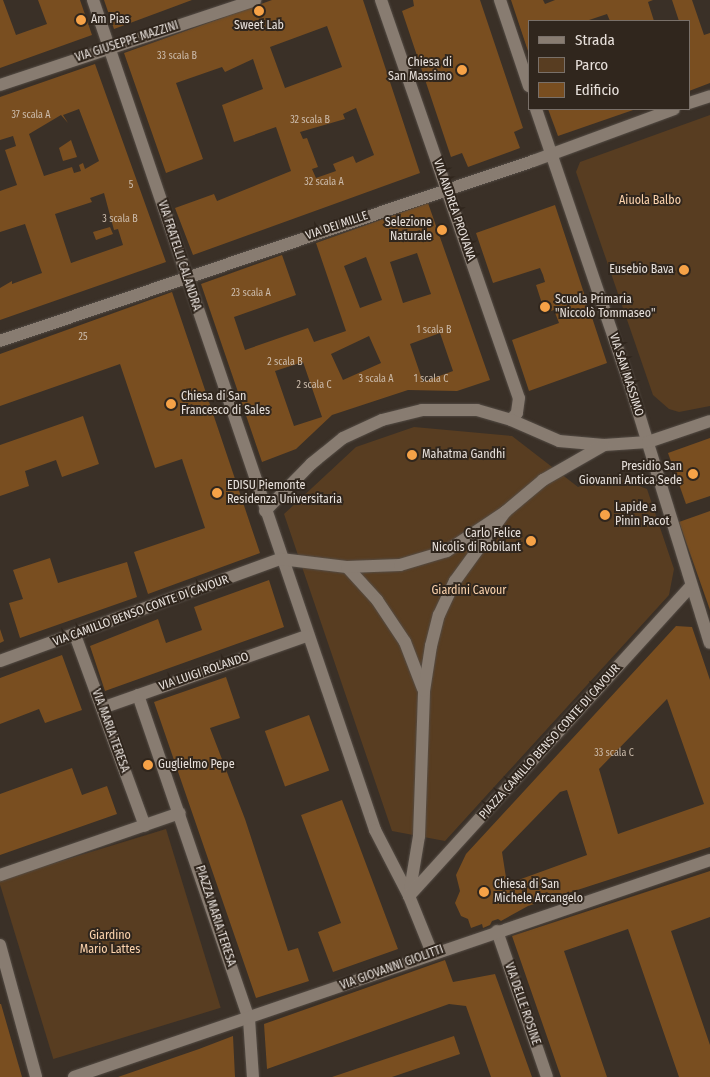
<!DOCTYPE html>
<meta charset="utf-8">
<style>
body{margin:0}
#map{position:relative;width:710px;height:1077px;overflow:hidden;background:#3a3027;font-family:"Fira Sans Condensed",sans-serif}
div>[style]{position:absolute}
[style*='--x']{left:calc(var(--x)*1px);top:calc(var(--y)*1px);width:calc(var(--w)*1px);rotate:calc(var(--a)*1deg)}
.green>*{inset:0;background:#583d21;transform-origin:0 0}
.building>*{inset:0;background:#794e20;transform-origin:0 0}
.roads{filter:drop-shadow(0 0 1px #544c45) drop-shadow(0 0 1px #544c45)}
.minor>*{height:12px;margin:-6px;padding:0 6px;transform-origin:6px;border-radius:6px;background:#887c71}
.dots>*{width:14px;height:14px;translate:-50% -50%;box-sizing:border-box;border:2px solid #30261d;border-radius:50%}
span{translate:-50% -50%;white-space:nowrap;text-align:center;line-height:1.15;-webkit-text-stroke:4px #30261d;paint-order:stroke}
.number-label{font-size:10px;color:#ccbcac}
.number-label span{-webkit-text-stroke-width:0}
.poi-label{font-size:12px;color:#e7e0db}
.left{translate:0 -50%;text-align:left}
.right{translate:-100% -50%;text-align:right}
.street-label{font-size:12px;color:#e7e0db}
.park-label{font-size:12px;color:#fcd3ad}
.legend{position:absolute;left:528px;top:20px;width:162px;height:90px;box-sizing:border-box;background:#30261d;border:1px solid #797069;margin:0;padding:6px 9px;list-style:none;font-size:15px;color:#e7e0db}
.legend li{display:flex;align-items:center;gap:10px;height:25px}
.legend b{width:25px;border:1px solid #797069}
</style>
<div id="map">
<div class="green">
<i style="clip-path:polygon(710px 115px,710px 406px,679px 412px,669px 409px,653px 395px,576px 172px,580px 162px)"></i>
<i style="clip-path:polygon(414px 427px,512px 436px,578px 487px,588px 483px,600px 483px,608px 474px,647px 489px,674px 569px,669px 595px,445px 841px,392px 831px,284px 514px,356px 447px)"></i>
<i style="left:166px;top:829px;width:187px;height:175px;rotate:73deg"></i>
</div>
<div class="building">
<i style="clip-path:polygon(0 0,3px 0,16px 35px,47px 24px,38px 0,80px 0,92px 35px,0 68px)"></i>
<i style="clip-path:polygon(104px 0,192px 0,114px 29px)"></i>
<i style="clip-path:polygon(evenodd,272px 0,363px 0,420px 173px,193px 255px,175px 208px,214px 194px,217px 201px,291px 171px,276px 127px,234px 142px,222px 105px,263px 89px,253px 59px,225px 72px,222px 67px,176px 83px,203px 159px,166px 173px,124px 53px,272px 0,327px 26px,342px 67px,285px 88px,270px 47px,327px 26px,272px 0,356px 108px,374px 155px,356px 163px,353px 156px,333px 164px,336px 171px,316px 178px,312px 169px,318px 167px,307px 138px,303px 139px,300px 132px,345px 119px,343px 114px,356px 108px)"></i>
<i style="clip-path:polygon(413px 0,480px 0,523px 128px,514px 132px,520px 148px,468px 167px,462px 153px,451px 157px,402px 11px,414px 6px)"></i>
<i style="clip-path:polygon(511px 0,543px 0,545px 4px,555px 0,653px 0,648px 2px,654px 21px,610px 21px,607px 14px,586px 21px,529px 21px,528px 51px)"></i>
<i style="clip-path:polygon(672px 0,692px 0,704px 35px,710px 33px,710px 83px,689px 91px,689px 21px,679px 21px)"></i>
<i style="clip-path:polygon(evenodd,95px 64px,166px 262px,0 320px,0 288px,12px 281px,12px 284px,42px 273px,25px 224px,0 232px,0 191px,17px 185px,5px 150px,16px 146px,14px 139px,13px 136px,0 140px,0 97px,95px 64px,79px 109px,99px 161px,85px 169px,83px 163px,79px 165px,81px 171px,74px 173px,72px 167px,44px 176px,29px 134px,61px 115px,68px 123px,63px 115px,79px 109px,95px 64px,104px 193px,114px 230px,118px 229px,123px 245px,71px 263px,55px 214px,92px 202px,90px 198px,104px 193px)"></i>
<i style="clip-path:polygon(548px 109px,636px 109px,558px 136px)"></i>
<i style="clip-path:polygon(71px 140px,77px 157px,63px 161px,59px 148px)"></i>
<i style="clip-path:polygon(evenodd,428px 203px,490px 380px,457px 391px,408px 390px,332px 415px,296px 449px,262px 462px,201px 284px,282px 255px,296px 295px,234px 317px,245px 350px,308px 328px,314px 342px,346px 331px,316px 243px,428px 203px,417px 253px,431px 294px,403px 303px,390px 262px,417px 253px,428px 203px,366px 257px,382px 300px,360px 308px,344px 266px,366px 257px,428px 203px,440px 333px,453px 371px,423px 382px,410px 344px,440px 333px,428px 203px,369px 336px,381px 363px,343px 380px,331px 354px,369px 336px,428px 203px,303px 362px,322px 417px,294px 426px,275px 371px,303px 362px)"></i>
<i style="clip-path:polygon(555px 205px,607px 363px,529px 391px,512px 340px,559px 323px,554px 310px,545px 313px,536px 285px,545px 282px,543px 275px,540px 268px,493px 283px,476px 233px)"></i>
<i style="clip-path:polygon(110px 227px,113px 234px,96px 240px,93px 232px)"></i>
<i style="clip-path:polygon(172px 292px,260px 553px,148px 594px,134px 552px,205px 528px,182px 459px,155px 468px,120px 364px,0 406px,0 354px)"></i>
<i style="clip-path:polygon(83px 416px,99px 464px,62px 477px,56px 460px,25px 471px,29px 486px,0 496px,0 445px)"></i>
<i style="clip-path:polygon(710px 438px,710px 496px,686px 504px,668px 453px)"></i>
<i style="clip-path:polygon(710px 511px,710px 610px,679px 522px)"></i>
<i style="clip-path:polygon(50px 558px,58px 583px,127px 562px,137px 597px,20px 638px,9px 603px,23px 599px,13px 570px)"></i>
<i style="clip-path:polygon(269px 580px,284px 627px,105px 691px,90px 646px,158px 619px,166px 643px,202px 630px,194px 607px)"></i>
<i style="clip-path:polygon(evenodd,676px 626px,692px 627px,710px 680px,710px 847px,528px 906px,501px 921px,498px 919px,492px 921px,490px 925px,483px 928px,482px 924px,471px 928px,468px 919px,461px 916px,455px 903px,460px 891px,456px 875px,466px 854px,676px 626px,667px 699px,704px 804px,618px 834px,599px 769px,667px 699px,676px 626px,567px 790px,587px 855px,507px 884px,502px 852px,560px 792px,567px 790px)"></i>
<i style="clip-path:polygon(0 629px,4px 641px,0 643px)"></i>
<i style="clip-path:polygon(62px 655px,82px 710px,45px 723px,39px 709px,0 724px,0 678px)"></i>
<i style="clip-path:polygon(226px 677px,240px 718px,210px 728px,245px 819px,288px 951px,298px 948px,309px 981px,256px 998px,154px 702px)"></i>
<i style="left:309px;top:715px;width:59px;height:47px;rotate:70deg"></i>
<i style="clip-path:polygon(72px 768px,82px 795px,107px 786px,117px 814px,0 855px,0 794px)"></i>
<i style="clip-path:polygon(342px 800px,398px 949px,333px 972px,318px 932px,341px 923px,301px 815px)"></i>
<i style="clip-path:polygon(710px 871px,710px 917px,671px 931px,710px 1045px,710px 1077px,679px 1077px,628px 929px,564px 951px,607px 1077px,561px 1077px,512px 936px)"></i>
<i style="clip-path:polygon(445px 960px,453px 982px,495px 974px,532px 1077px,491px 1077px,466px 1006px,449px 1004px,267px 1069px,264px 1024px)"></i>
<i style="clip-path:polygon(0 1004px,1px 1004px,22px 1077px,0 1077px)"></i>
<i style="clip-path:polygon(233px 1036px,235px 1077px,118px 1077px,199px 1049px)"></i>
<i style="clip-path:polygon(454px 1036px,460px 1054px,392px 1077px,332px 1077px)"></i>
</div>
<div class="roads">
<div class="minor">
<i style="--x:93;--y:0;--w:877;--a:71.23"></i>
<i style="--x:375;--y:830;--w:74;--a:62.7"></i>
<i style="--x:409;--y:896;--w:61;--a:68"></i>
<i style="--x:381;--y:0;--w:421;--a:70.9"></i>
<i style="--x:519;--y:398;--w:15;--a:98"></i>
<i style="--x:517;--y:413;--w:9;--a:131"></i>
<i style="--x:500;--y:0;--w:91;--a:71.4"></i>
<i style="--x:0;--y:85;--w:269;--a:-18.4"></i>
<i style="--x:689;--y:103;--w:22;--a:-18"></i>
<i style="--x:536;--y:109;--w:288;--a:71.2"></i>
<i style="--x:629;--y:382;--w:273;--a:72.8"></i>
<i style="--x:0;--y:341;--w:563;--a:-18.66"></i>
<i style="--x:533;--y:161;--w:150;--a:-20.2"></i>
<i style="--x:265;--y:511;--w:66;--a:-45.6"></i>
<i style="--x:311;--y:464;--w:41;--a:-39.1"></i>
<i style="--x:343;--y:438;--w:43;--a:-24.8"></i>
<i style="--x:382;--y:420;--w:41;--a:-14"></i>
<i style="--x:422;--y:410;--w:55;--a:0"></i>
<i style="--x:477;--y:410;--w:35;--a:16"></i>
<i style="--x:511;--y:420;--w:52;--a:23.6"></i>
<i style="--x:559;--y:441;--w:45;--a:5.1"></i>
<i style="--x:604;--y:445;--w:44;--a:-3.9"></i>
<i style="--x:648;--y:442;--w:65;--a:-18.7"></i>
<i style="--x:347;--y:567;--w:45;--a:47.7"></i>
<i style="--x:377;--y:600;--w:50;--a:56.3"></i>
<i style="--x:405;--y:642;--w:50;--a:69"></i>
<i style="--x:75;--y:635;--w:203;--a:69.9"></i>
<i style="--x:0;--y:661;--w:299;--a:-20"></i>
<i style="--x:281;--y:559;--w:66;--a:6.9"></i>
<i style="--x:347;--y:567;--w:53;--a:-2.2"></i>
<i style="--x:400;--y:565;--w:49;--a:-16.6"></i>
<i style="--x:447;--y:551;--w:70;--a:-33.9"></i>
<i style="--x:138;--y:695;--w:342;--a:71.1"></i>
<i style="--x:249;--y:1019;--w:58;--a:86.1"></i>
<i style="--x:102;--y:708;--w:217;--a:-19.4"></i>
<i style="--x:0;--y:875;--w:190;--a:-19"></i>
<i style="--x:409;--y:896;--w:61;--a:-80.5"></i>
<i style="--x:419;--y:836;--w:145;--a:-88"></i>
<i style="--x:424;--y:691;--w:46;--a:-81.2"></i>
<i style="--x:431;--y:646;--w:32;--a:-76"></i>
<i style="--x:439;--y:615;--w:38;--a:-65"></i>
<i style="--x:455;--y:581;--w:85;--a:-54.1"></i>
<i style="--x:505;--y:512;--w:50;--a:-40.1"></i>
<i style="--x:543;--y:480;--w:70;--a:-29.8"></i>
<i style="--x:409;--y:896;--w:418;--a:-47.7"></i>
<i style="--x:497;--y:931;--w:154;--a:71.1"></i>
<i style="--x:0;--y:945;--w:137;--a:74.7"></i>
<i style="--x:74;--y:1077;--w:672;--a:-18.84"></i>
</div>
</div>
<div class="dots">
<i style="left:259px;top:11px;background:#f6a247"></i>
<i style="left:81px;top:20px;background:#f6a247"></i>
<i style="left:462px;top:70px;background:#f6a247"></i>
<i style="left:442px;top:230px;background:#f6a247"></i>
<i style="left:684px;top:270px;background:#f6a247"></i>
<i style="left:545px;top:307px;background:#f6a247"></i>
<i style="left:171px;top:404px;background:#f6a247"></i>
<i style="left:412px;top:455px;background:#f6a247"></i>
<i style="left:693px;top:474px;background:#f6a247"></i>
<i style="left:217px;top:493px;background:#f6a247"></i>
<i style="left:605px;top:515px;background:#f6a247"></i>
<i style="left:531px;top:541px;background:#f6a247"></i>
<i style="left:148px;top:765px;background:#f6a247"></i>
<i style="left:484px;top:892px;background:#f6a247"></i>
</div>
<div class="number-label">
<span style="left:177px;top:57px">33 scala B</span>
<span style="left:31px;top:116px">37 scala A</span>
<span style="left:310px;top:121px">32 scala B</span>
<span style="left:324px;top:183px">32 scala A</span>
<span style="left:131px;top:186px">5</span>
<span style="left:120px;top:220px">3 scala B</span>
<span style="left:251px;top:294px">23 scala A</span>
<span style="left:434px;top:331px">1 scala B</span>
<span style="left:83px;top:338px">25</span>
<span style="left:285px;top:363px">2 scala B</span>
<span style="left:376px;top:380px">3 scala A</span>
<span style="left:431px;top:380px">1 scala C</span>
<span style="left:314px;top:386px">2 scala C</span>
<span style="left:614px;top:754px">33 scala C</span>
</div>
<div class="poi-label">
<span class="left" style="left:91px;top:20px">Am Pias</span>
<span style="left:259px;top:26px">Sweet Lab</span>
<span class="right" style="left:452px;top:70px">Chiesa di<br>San Massimo</span>
<span class="right" style="left:432px;top:230px">Selezione<br>Naturale</span>
<span class="right" style="left:674px;top:270px">Eusebio Bava</span>
<span class="left" style="left:555px;top:307px">Scuola Primaria<br>"Niccolò Tommaseo"</span>
<span class="left" style="left:181px;top:404px">Chiesa di San<br>Francesco di Sales</span>
<span class="left" style="left:422px;top:455px">Mahatma Gandhi</span>
<span class="right" style="left:682px;top:474px">Presidio San<br>Giovanni Antica Sede</span>
<span class="left" style="left:227px;top:493px">EDISU Piemonte<br>Residenza Universitaria</span>
<span class="left" style="left:615px;top:515px">Lapide a<br>Pinin Pacot</span>
<span class="right" style="left:521px;top:541px">Carlo Felice<br>Nicolis di Robilant</span>
<span class="left" style="left:158px;top:765px">Guglielmo Pepe</span>
<span class="left" style="left:494px;top:892px">Chiesa di San<br>Michele Arcangelo</span>
</div>
<div class="street-label">
<span style="left:127px;top:42px;rotate:-18deg">VIA GIUSEPPE MAZZINI</span>
<span style="left:454px;top:210px;rotate:71deg">VIA ANDREA PROVANA</span>
<span style="left:337px;top:226px;rotate:-19deg">VIA DEI MILLE</span>
<span style="left:179px;top:256px;rotate:72deg">VIA FRATELLI CALANDRA</span>
<span style="left:626px;top:375px;rotate:72deg">VIA SAN MASSIMO</span>
<span style="left:141px;top:611px;rotate:-20deg">VIA CAMILLO BENSO CONTE DI CAVOUR</span>
<span style="left:204px;top:672px;rotate:-19deg">VIA LUIGI ROLANDO</span>
<span style="left:110px;top:731px;rotate:70deg">VIA MARIA TERESA</span>
<span style="left:550px;top:742px;rotate:-48deg">PIAZZA CAMILLO BENSO CONTE DI CAVOUR</span>
<span style="left:215px;top:916px;rotate:72deg">PIAZZA MARIA TERESA</span>
<span style="left:392px;top:968px;rotate:-20deg">VIA GIOVANNI GIOLITTI</span>
<span style="left:522px;top:1004px;rotate:71deg">VIA DELLE ROSINE</span>
</div>
<div class="park-label">
<span style="left:650px;top:201px">Aiuola Balbo</span>
<span style="left:469px;top:591px">Giardini Cavour</span>
<span style="left:110px;top:943px">Giardino<br>Mario Lattes</span>
</div>
<ul class="legend">
<li><b style="height:6px;background:#887c71"></b>Strada</li>
<li><b style="height:14px;background:#583d21"></b>Parco</li>
<li><b style="height:14px;background:#794e20"></b>Edificio</li>
</ul>
</div>
